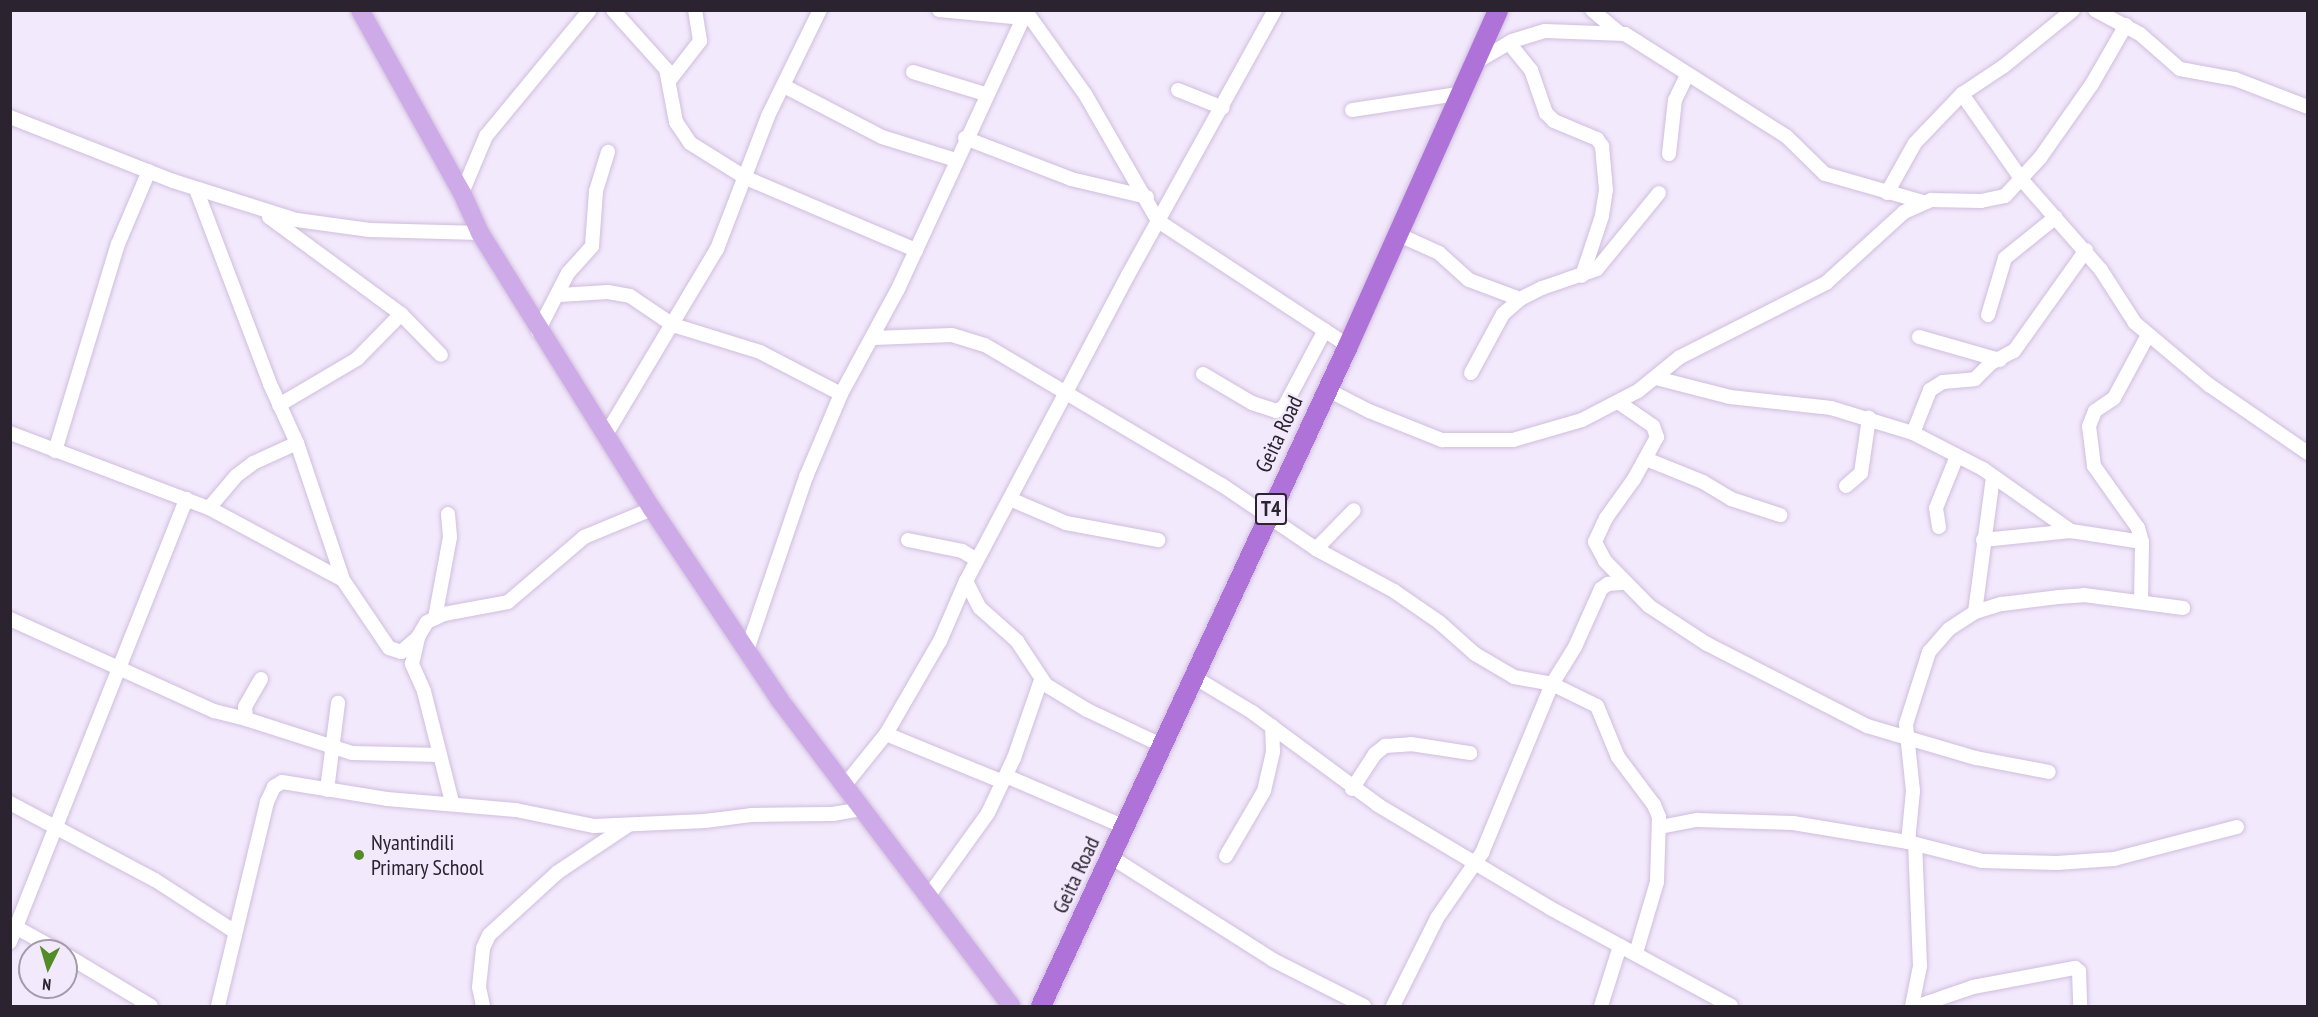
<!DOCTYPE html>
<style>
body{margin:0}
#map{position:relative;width:2318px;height:1017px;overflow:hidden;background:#f3e9fc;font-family:"PT Sans Narrow",sans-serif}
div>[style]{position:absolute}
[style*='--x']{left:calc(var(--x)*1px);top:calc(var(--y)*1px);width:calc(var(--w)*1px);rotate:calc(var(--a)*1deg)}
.roads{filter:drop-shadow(0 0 2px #cfbedd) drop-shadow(0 0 2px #cfbedd)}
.minor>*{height:14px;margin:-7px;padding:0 7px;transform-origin:7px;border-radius:7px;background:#fff}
.major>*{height:18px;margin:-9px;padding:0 9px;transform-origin:9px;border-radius:9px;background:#ceaae8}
.highway>*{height:20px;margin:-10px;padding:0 10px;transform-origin:10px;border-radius:10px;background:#ae72d9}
.dots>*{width:16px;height:16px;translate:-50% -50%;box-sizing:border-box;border:3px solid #f3e9fc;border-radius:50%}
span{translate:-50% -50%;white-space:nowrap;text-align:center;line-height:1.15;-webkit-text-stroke:4.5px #f3e9fc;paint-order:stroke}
.shield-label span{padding:2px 4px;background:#f3e9fc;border:2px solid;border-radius:4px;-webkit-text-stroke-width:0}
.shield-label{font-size:21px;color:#2b2430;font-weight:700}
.street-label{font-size:22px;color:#2b2430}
.poi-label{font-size:22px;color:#2b2430}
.left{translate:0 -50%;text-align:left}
.frame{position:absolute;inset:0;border:12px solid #2b2430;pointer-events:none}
.north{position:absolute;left:18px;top:939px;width:60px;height:60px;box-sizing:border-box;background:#f3e9fc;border:2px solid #a39aaa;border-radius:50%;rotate:185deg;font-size:16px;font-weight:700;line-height:24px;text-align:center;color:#2b2430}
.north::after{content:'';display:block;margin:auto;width:21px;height:27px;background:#538b27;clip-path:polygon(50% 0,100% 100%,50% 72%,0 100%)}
</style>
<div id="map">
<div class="roads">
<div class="minor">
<i style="--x:613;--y:10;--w:79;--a:48.1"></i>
<i style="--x:666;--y:69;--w:54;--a:79.3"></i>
<i style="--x:676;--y:122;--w:25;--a:56"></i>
<i style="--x:690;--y:143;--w:66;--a:32"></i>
<i style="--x:746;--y:178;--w:185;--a:23"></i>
<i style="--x:939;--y:10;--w:85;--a:5.4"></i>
<i style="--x:1025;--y:10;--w:103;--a:54.5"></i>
<i style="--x:1085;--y:94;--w:146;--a:60.1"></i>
<i style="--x:1158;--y:221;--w:227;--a:33.3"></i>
<i style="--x:1592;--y:10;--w:34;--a:40"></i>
<i style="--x:2095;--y:10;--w:51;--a:28.1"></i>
<i style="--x:2140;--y:34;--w:53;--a:41.2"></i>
<i style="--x:2180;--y:69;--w:56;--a:10.3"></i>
<i style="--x:2235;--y:79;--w:78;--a:21"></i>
<i style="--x:1509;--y:43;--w:35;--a:51"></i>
<i style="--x:1531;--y:70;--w:46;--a:70.8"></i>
<i style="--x:1546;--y:113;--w:11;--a:45"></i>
<i style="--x:1554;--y:121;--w:47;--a:22.7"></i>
<i style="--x:1597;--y:139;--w:9;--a:54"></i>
<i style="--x:1602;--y:146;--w:44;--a:84.8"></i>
<i style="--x:1606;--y:190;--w:26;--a:99"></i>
<i style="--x:1602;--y:216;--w:63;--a:108.4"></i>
<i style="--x:1473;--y:64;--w:45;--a:-30.5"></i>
<i style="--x:1512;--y:41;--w:34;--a:-17"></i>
<i style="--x:1545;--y:31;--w:80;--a:2.1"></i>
<i style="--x:1625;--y:34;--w:191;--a:32.4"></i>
<i style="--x:1786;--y:136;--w:54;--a:44.3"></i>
<i style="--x:1825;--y:174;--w:102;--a:15.9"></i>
<i style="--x:913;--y:72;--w:75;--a:17"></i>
<i style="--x:669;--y:81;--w:51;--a:-52.2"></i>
<i style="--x:700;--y:41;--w:31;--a:-99"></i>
<i style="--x:784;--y:86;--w:110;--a:27.5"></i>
<i style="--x:882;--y:137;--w:77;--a:17.3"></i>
<i style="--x:1178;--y:90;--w:48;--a:21.8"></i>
<i style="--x:1962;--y:94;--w:105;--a:55.1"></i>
<i style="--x:2022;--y:180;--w:120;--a:48.7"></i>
<i style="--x:2101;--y:270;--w:63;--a:57.3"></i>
<i style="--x:2135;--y:323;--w:97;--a:40"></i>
<i style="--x:2209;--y:385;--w:120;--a:34.5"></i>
<i style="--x:1352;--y:110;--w:107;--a:-8.6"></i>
<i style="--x:10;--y:117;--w:175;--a:21.4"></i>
<i style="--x:173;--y:181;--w:130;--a:17.5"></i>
<i style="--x:297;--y:220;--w:73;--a:7.9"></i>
<i style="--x:369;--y:230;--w:111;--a:1.5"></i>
<i style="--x:965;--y:138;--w:114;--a:21.1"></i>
<i style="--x:1071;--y:179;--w:78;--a:13.3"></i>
<i style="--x:1669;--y:154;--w:54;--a:-83.7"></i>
<i style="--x:1675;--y:100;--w:28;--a:-64"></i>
<i style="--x:196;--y:189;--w:209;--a:69.2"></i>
<i style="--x:270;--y:384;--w:65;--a:65.4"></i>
<i style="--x:297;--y:443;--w:145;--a:71.4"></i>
<i style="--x:343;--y:580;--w:82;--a:55.9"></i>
<i style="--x:389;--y:648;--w:13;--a:18"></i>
<i style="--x:401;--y:652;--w:23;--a:-41"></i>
<i style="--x:462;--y:193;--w:62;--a:-67.2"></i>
<i style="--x:486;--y:136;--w:163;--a:-50.5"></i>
<i style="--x:1887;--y:193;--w:57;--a:-60.8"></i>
<i style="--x:1915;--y:143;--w:68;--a:-46.2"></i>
<i style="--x:1962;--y:94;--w:50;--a:-33.7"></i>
<i style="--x:2004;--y:66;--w:89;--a:-39.1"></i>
<i style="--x:269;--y:217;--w:164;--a:36.3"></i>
<i style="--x:401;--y:314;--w:57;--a:45.7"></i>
<i style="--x:1397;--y:234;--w:46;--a:24.3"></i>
<i style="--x:1439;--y:253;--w:40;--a:42"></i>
<i style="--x:1469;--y:280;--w:54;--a:20.4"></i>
<i style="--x:559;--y:295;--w:49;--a:-3.5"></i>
<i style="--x:608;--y:292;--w:22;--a:10"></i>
<i style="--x:630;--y:296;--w:52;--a:34"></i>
<i style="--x:673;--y:325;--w:91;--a:17.2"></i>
<i style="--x:760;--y:352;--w:91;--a:27.4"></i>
<i style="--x:1988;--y:315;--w:59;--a:-73.4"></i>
<i style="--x:2005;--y:258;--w:65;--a:-38.8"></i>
<i style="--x:538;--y:331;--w:65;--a:-62.7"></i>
<i style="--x:568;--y:273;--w:36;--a:-48"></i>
<i style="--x:592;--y:246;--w:55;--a:-85.8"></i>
<i style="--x:596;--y:191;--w:41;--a:-72.9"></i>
<i style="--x:1919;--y:337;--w:84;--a:15.9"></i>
<i style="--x:873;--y:338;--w:79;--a:-2.2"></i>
<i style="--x:952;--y:335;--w:34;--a:17"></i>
<i style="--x:985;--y:345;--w:275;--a:30.6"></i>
<i style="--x:1222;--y:485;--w:114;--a:34.2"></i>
<i style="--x:1316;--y:549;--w:89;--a:28.3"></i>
<i style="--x:1394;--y:591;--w:55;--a:34.6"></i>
<i style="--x:1439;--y:622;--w:48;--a:41.6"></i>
<i style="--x:1475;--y:654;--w:45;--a:30.5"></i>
<i style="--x:1514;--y:677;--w:39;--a:10"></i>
<i style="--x:1552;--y:684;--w:50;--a:26.1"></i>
<i style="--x:1597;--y:706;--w:55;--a:67.6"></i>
<i style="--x:1618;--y:757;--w:60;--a:53.1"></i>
<i style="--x:1654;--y:805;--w:13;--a:67"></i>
<i style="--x:1659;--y:817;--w:65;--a:91.8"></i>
<i style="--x:1657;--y:882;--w:74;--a:106.5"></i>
<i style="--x:1471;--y:373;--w:67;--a:-61.5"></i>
<i style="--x:1503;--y:314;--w:23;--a:-41"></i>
<i style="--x:1520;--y:299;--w:25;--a:-27"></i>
<i style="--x:1542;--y:288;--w:58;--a:-19.1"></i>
<i style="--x:1597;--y:269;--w:98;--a:-50.8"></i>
<i style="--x:1203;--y:374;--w:57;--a:30.6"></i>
<i style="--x:1252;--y:403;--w:25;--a:18"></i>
<i style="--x:1276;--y:411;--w:9;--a:-27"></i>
<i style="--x:1284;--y:407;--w:87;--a:-62"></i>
<i style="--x:1656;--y:378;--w:76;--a:14.4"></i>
<i style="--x:1730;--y:397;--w:102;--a:6.2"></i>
<i style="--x:1831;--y:408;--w:86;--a:17"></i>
<i style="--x:1913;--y:433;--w:79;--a:27.2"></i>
<i style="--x:1983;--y:469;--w:108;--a:35.2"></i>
<i style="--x:1326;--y:389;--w:48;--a:27.1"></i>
<i style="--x:1369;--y:411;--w:79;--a:21.7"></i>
<i style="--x:1442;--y:440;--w:71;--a:0"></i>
<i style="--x:1513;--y:440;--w:72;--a:-16.2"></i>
<i style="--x:1582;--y:420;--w:63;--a:-27.4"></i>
<i style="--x:1638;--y:391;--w:54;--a:-39"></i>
<i style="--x:1680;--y:357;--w:164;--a:-26.9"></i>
<i style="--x:1826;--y:283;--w:105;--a:-42.3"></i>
<i style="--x:1904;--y:212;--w:30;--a:-24"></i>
<i style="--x:1931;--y:200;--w:50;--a:1.1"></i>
<i style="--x:1981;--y:201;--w:25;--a:-12"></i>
<i style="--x:2005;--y:196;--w:52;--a:-47.4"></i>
<i style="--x:2040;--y:158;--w:90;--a:-54.9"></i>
<i style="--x:2092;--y:84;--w:68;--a:-60"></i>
<i style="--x:1618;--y:402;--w:42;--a:34.4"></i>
<i style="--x:1653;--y:426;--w:12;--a:70"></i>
<i style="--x:1657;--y:437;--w:48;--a:118.7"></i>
<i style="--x:1634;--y:479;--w:48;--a:125.7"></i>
<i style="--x:1606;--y:518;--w:26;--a:115"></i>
<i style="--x:1595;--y:542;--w:21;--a:62"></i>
<i style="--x:1605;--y:561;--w:63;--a:45.6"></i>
<i style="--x:1649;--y:606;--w:69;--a:33.2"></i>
<i style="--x:1707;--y:644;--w:180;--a:27.1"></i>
<i style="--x:1867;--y:726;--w:114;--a:16.4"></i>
<i style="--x:1976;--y:758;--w:74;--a:10.9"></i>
<i style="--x:279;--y:405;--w:91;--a:-30.5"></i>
<i style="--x:357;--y:359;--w:63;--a:-45.6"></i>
<i style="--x:10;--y:433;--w:213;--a:20.7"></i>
<i style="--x:209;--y:508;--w:152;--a:28.2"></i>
<i style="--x:1913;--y:433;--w:46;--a:-68.4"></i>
<i style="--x:1930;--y:390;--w:15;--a:-32"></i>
<i style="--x:1943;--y:382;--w:32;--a:-5"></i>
<i style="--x:1975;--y:379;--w:23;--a:-45"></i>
<i style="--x:1991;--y:363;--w:26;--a:-28"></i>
<i style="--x:2014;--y:351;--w:124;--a:-54.5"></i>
<i style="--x:605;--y:436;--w:218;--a:-59.1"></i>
<i style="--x:717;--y:249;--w:142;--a:-69"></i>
<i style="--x:768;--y:116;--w:118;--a:-63.9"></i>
<i style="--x:55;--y:451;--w:216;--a:-73.1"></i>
<i style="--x:118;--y:244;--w:79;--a:-67"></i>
<i style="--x:1646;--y:459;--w:61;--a:22"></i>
<i style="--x:1703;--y:482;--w:33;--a:31"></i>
<i style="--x:1731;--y:499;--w:52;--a:18.1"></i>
<i style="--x:1846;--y:486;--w:20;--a:-41"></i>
<i style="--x:1861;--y:473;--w:56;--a:-81.7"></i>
<i style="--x:1010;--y:499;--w:61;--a:23.2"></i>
<i style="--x:1066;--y:523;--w:94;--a:10.5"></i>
<i style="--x:209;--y:508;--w:42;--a:-49.8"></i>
<i style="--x:236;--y:476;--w:21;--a:-37"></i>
<i style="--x:253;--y:463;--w:48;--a:-24.4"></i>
<i style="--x:1939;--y:527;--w:19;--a:-99"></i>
<i style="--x:1936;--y:508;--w:56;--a:-68"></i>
<i style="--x:908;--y:540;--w:55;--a:11.5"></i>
<i style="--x:962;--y:551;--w:17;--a:31"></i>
<i style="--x:1983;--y:540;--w:88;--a:-5.8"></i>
<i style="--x:2071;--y:531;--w:72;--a:8.8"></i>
<i style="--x:1316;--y:549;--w:54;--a:-45.7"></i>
<i style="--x:966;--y:581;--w:30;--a:63"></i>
<i style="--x:980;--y:608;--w:50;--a:41.7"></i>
<i style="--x:1017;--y:641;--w:53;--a:56.6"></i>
<i style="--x:1046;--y:685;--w:48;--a:31.4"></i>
<i style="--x:1087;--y:710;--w:84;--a:25.3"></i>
<i style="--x:2141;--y:602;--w:60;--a:-89"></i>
<i style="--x:2142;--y:542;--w:15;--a:-106"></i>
<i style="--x:2138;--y:528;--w:76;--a:-125.4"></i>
<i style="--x:2094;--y:466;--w:40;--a:-97.1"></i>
<i style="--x:2089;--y:426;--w:16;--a:-68"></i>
<i style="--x:2095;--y:411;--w:23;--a:-34"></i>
<i style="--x:2114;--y:398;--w:72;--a:-61.6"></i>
<i style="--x:1975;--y:612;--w:136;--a:-82.4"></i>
<i style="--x:435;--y:618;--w:82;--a:-79.5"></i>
<i style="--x:450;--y:537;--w:23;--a:-95"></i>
<i style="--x:10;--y:619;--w:224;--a:24.3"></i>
<i style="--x:214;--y:711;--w:33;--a:14"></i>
<i style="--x:747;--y:650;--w:183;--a:-71.2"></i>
<i style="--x:806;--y:477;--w:90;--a:-67.1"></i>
<i style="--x:841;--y:394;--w:119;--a:-61.5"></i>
<i style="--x:898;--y:289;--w:307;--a:-65.2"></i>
<i style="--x:1194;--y:677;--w:68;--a:31.1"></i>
<i style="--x:1252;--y:712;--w:157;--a:36.4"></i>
<i style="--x:1378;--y:805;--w:200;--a:30.9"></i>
<i style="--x:1550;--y:908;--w:206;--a:28.4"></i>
<i style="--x:261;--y:679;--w:32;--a:120"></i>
<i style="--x:245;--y:707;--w:12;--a:85"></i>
<i style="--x:246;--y:719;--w:111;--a:17.8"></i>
<i style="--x:352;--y:753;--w:88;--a:1.3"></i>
<i style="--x:886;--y:734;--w:126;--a:22.3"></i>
<i style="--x:1006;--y:776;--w:129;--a:23.2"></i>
<i style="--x:844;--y:786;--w:67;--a:-51.1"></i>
<i style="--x:886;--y:734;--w:108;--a:-59.9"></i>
<i style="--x:940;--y:641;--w:65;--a:-66.6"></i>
<i style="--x:966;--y:581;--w:346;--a:-62.1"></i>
<i style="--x:1128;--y:275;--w:303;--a:-61"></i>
<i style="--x:1352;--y:789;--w:42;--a:-56.7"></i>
<i style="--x:1375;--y:754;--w:13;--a:-39"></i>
<i style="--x:1385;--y:746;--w:26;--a:-4"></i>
<i style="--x:1411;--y:744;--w:60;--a:8.7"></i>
<i style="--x:327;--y:790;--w:88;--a:-82.8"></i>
<i style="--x:452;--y:802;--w:114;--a:-104.2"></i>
<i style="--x:424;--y:691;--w:30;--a:-114"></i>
<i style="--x:412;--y:664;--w:28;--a:-77"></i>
<i style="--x:418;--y:637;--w:17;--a:-59"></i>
<i style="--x:427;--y:622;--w:19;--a:-25"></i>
<i style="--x:444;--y:614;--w:65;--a:-10.6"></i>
<i style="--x:508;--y:602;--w:100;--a:-40.5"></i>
<i style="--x:584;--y:537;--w:74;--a:-22.4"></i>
<i style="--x:10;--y:803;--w:164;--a:28"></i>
<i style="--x:155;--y:880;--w:95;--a:33"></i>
<i style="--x:1660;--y:827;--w:38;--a:-11"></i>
<i style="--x:1697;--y:820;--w:96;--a:1.8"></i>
<i style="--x:1793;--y:823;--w:117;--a:9.4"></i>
<i style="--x:1908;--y:842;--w:76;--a:14.4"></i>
<i style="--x:1982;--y:861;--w:75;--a:1.5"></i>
<i style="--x:2057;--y:863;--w:57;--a:-4"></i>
<i style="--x:2114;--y:859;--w:127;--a:-14.6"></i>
<i style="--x:1908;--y:842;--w:51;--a:-84.4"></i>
<i style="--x:1913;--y:791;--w:67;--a:-96"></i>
<i style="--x:1906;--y:724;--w:76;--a:-72.3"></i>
<i style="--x:1929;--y:652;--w:30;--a:-49"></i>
<i style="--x:1949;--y:629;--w:31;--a:-33"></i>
<i style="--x:1975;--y:612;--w:28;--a:-17"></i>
<i style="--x:2002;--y:604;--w:56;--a:-7.1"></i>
<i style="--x:2058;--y:597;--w:26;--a:-4"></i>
<i style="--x:2084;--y:595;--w:100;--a:7.5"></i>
<i style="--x:1226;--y:856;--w:75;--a:-59.7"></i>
<i style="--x:1264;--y:791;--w:40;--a:-77"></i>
<i style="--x:1273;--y:752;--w:26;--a:-92"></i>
<i style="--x:1111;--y:857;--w:192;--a:32.4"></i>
<i style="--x:1273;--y:960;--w:102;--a:26.8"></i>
<i style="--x:927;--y:898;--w:105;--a:-54.3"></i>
<i style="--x:988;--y:813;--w:61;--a:-64.7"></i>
<i style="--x:1014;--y:758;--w:83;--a:-70.9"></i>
<i style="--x:10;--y:924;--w:56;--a:28.9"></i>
<i style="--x:10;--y:942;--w:477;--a:-68.3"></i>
<i style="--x:66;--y:955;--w:99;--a:31"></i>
<i style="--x:218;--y:1006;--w:210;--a:-76.5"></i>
<i style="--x:267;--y:802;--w:17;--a:-65"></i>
<i style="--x:274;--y:787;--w:9;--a:-32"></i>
<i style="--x:282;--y:782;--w:106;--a:9.2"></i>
<i style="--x:387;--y:799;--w:129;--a:4.9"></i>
<i style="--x:516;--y:810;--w:80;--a:11.6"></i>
<i style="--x:594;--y:826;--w:111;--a:-2.6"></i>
<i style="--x:705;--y:821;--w:46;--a:-7.4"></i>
<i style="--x:751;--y:815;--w:82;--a:-0.7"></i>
<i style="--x:833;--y:814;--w:27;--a:-10"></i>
<i style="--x:483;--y:1006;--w:19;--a:-102"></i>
<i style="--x:479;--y:987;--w:39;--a:-84"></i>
<i style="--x:483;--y:948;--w:14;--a:-65"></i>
<i style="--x:489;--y:935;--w:93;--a:-42.4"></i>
<i style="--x:558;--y:872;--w:83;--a:-33.7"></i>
<i style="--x:1393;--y:1006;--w:98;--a:-63.4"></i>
<i style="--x:1437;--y:918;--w:79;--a:-55.3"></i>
<i style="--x:1482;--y:853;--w:183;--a:-67.5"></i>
<i style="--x:1552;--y:684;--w:44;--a:-58.1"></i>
<i style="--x:1575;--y:647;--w:64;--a:-65.9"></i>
<i style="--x:1601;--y:589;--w:9;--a:-36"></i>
<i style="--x:1608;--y:584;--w:16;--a:-4"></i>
<i style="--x:1601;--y:1006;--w:63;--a:-72.4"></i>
<i style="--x:1912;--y:1006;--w:41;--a:-78.7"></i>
<i style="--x:1920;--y:966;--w:122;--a:-92.3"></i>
<i style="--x:1918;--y:1006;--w:58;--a:-19.1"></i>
<i style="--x:1973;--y:987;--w:104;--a:-10.6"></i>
<i style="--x:2075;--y:968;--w:5;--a:37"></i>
<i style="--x:2079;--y:971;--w:35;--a:88"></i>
</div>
<div class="major">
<i style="--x:360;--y:10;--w:210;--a:60.9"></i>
<i style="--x:462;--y:193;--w:44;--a:65.8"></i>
<i style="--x:480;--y:233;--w:325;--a:58.1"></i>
<i style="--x:652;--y:509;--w:229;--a:56.2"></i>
<i style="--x:779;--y:699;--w:385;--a:52.9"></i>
</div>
<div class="highway">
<i style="--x:1041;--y:1006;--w:728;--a:-65.05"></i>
<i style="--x:1348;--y:346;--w:368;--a:-65.9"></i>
</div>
</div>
<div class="dots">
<i style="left:359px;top:855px;background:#538b27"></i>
</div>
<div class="shield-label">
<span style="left:1271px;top:509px">T4</span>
</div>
<div class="street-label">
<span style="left:1279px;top:434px;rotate:-65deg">Geita Road</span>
<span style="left:1076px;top:875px;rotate:-65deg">Geita Road</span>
</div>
<div class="poi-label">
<span class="left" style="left:371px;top:855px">Nyantindili<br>Primary School</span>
</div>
<div class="frame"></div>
<div class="north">N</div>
</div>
